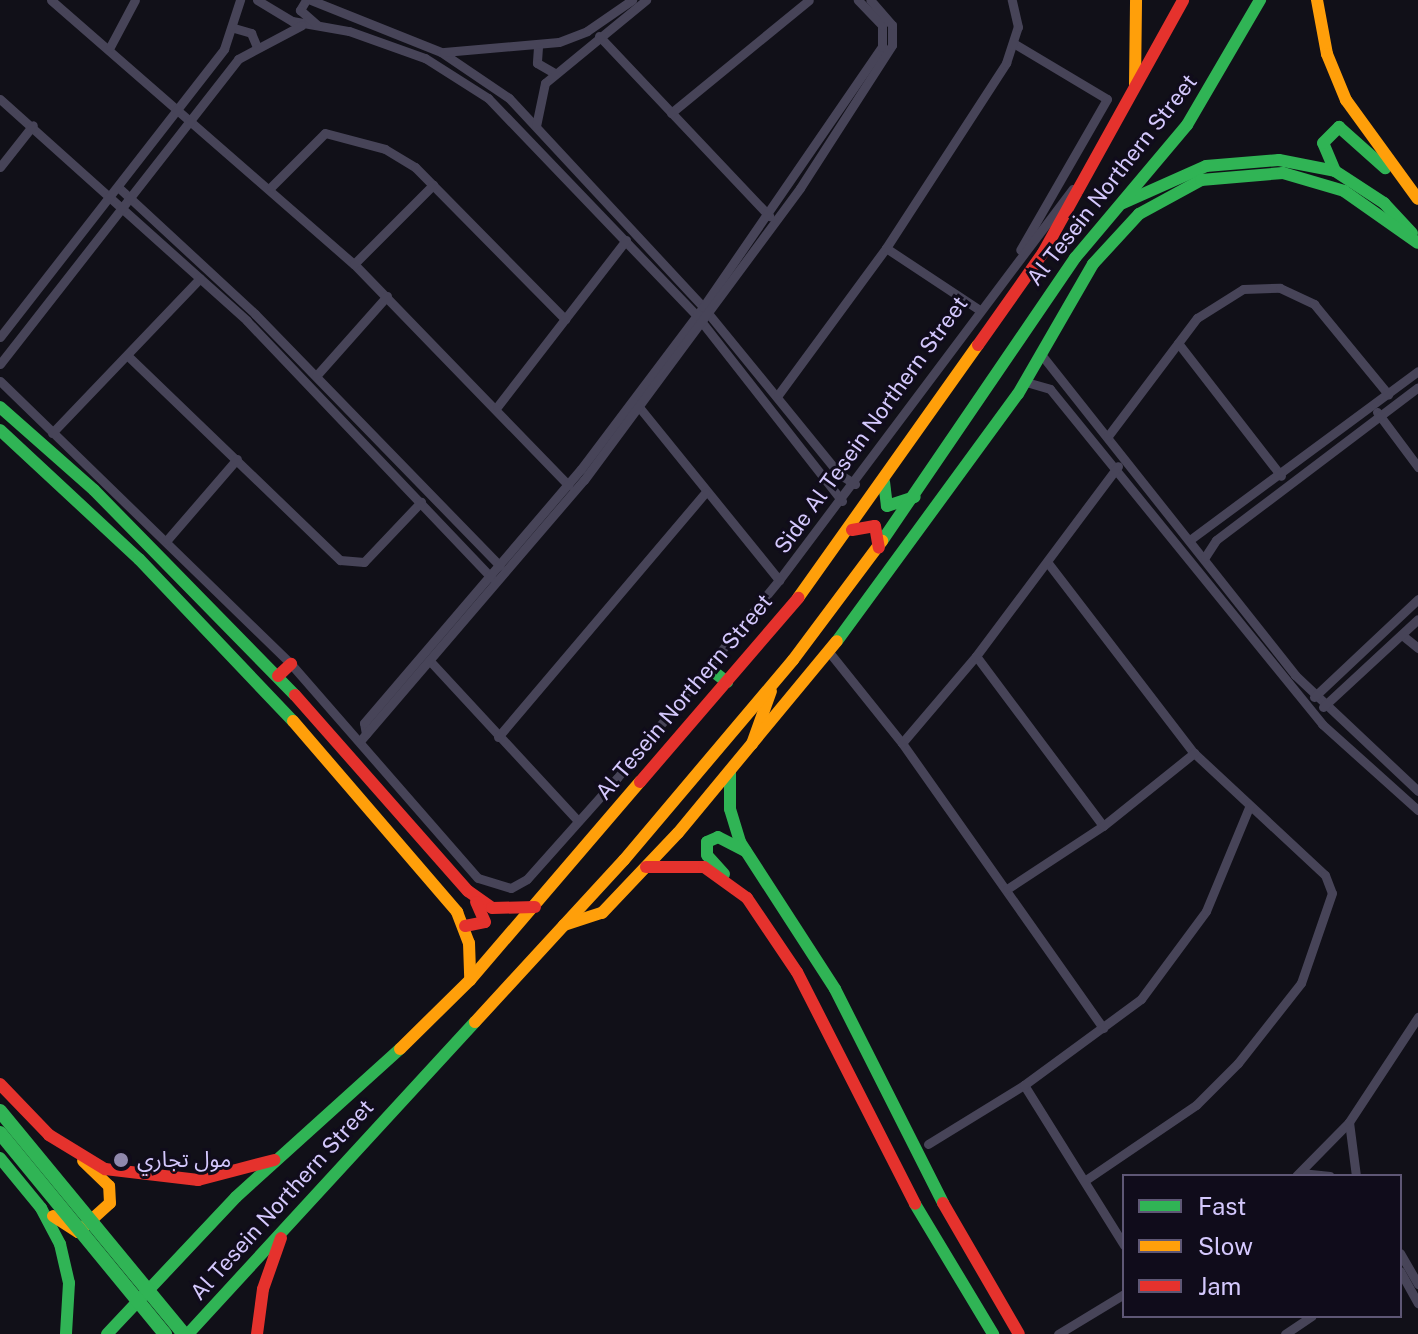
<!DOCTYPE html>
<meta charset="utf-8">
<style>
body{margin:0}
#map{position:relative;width:1418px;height:1334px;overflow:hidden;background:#111018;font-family:"Public Sans","Noto Sans Arabic",sans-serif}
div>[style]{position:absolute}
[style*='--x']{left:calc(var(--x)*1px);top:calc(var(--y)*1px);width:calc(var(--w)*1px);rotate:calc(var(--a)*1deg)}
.street>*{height:9px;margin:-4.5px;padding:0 4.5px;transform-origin:4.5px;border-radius:4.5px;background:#474458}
.fast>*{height:12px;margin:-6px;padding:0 6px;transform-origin:6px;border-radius:6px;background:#30b455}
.slow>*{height:12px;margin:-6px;padding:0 6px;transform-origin:6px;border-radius:6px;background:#ff9f0a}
.jam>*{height:12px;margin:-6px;padding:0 6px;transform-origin:6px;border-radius:6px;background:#e5322d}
.fast-bridge>*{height:14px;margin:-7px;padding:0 7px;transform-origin:7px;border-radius:7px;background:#30b455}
.dots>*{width:22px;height:22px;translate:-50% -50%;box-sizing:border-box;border:4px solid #100c1b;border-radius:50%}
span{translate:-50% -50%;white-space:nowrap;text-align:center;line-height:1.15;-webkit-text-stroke:6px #100c1b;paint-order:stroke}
.street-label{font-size:22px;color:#d4c8fd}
.poi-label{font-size:22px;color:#d4c8fd}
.left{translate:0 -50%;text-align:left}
.legend{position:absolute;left:1122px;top:1174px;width:280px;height:144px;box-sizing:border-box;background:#100c1b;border:2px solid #5e5775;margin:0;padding:10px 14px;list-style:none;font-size:24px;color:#d4c8fd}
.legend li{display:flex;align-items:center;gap:16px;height:40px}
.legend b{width:40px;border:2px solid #5e5775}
</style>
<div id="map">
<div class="street">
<i style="--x:51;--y:0;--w:402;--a:41.1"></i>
<i style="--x:354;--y:264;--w:308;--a:45.9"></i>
<i style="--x:257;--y:0;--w:41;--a:31"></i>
<i style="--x:292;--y:21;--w:58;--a:10"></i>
<i style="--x:349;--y:31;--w:81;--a:19.6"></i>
<i style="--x:425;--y:58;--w:75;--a:32.4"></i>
<i style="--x:488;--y:98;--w:302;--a:46.2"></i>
<i style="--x:697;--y:316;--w:235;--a:51.9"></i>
<i style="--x:306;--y:0;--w:12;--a:121"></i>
<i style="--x:300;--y:10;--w:23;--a:41"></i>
<i style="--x:311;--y:0;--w:140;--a:21.8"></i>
<i style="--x:441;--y:52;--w:82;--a:34.1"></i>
<i style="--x:509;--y:98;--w:285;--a:47.1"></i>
<i style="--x:703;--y:307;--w:215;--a:50.8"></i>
<i style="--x:839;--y:474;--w:19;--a:32"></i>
<i style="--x:234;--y:28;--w:18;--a:16"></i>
<i style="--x:251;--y:33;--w:13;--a:67"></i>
<i style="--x:599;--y:36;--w:248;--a:46.6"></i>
<i style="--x:1015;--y:44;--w:107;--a:30.9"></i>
<i style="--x:1107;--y:99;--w:174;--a:119.9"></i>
<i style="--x:110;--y:47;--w:53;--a:-62"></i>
<i style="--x:538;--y:47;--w:16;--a:94"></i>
<i style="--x:537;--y:63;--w:20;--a:30"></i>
<i style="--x:444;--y:52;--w:115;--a:-5"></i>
<i style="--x:559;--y:42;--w:30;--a:-21"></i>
<i style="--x:587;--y:31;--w:55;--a:-34.6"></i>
<i style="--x:0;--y:99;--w:332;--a:41.9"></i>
<i style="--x:247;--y:321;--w:354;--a:46.4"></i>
<i style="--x:671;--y:113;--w:178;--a:-39.3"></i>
<i style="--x:536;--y:126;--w:44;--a:-78.2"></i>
<i style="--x:545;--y:83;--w:131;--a:-39.4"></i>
<i style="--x:0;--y:167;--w:53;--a:-51.8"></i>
<i style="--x:118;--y:187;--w:187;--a:42.8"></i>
<i style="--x:255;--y:314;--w:351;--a:45.8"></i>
<i style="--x:271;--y:187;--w:76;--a:-45"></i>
<i style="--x:325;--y:133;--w:62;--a:14.9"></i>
<i style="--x:385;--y:149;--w:35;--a:31"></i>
<i style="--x:415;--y:167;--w:214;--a:45.4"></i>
<i style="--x:886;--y:248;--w:110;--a:33.5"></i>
<i style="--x:354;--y:264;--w:112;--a:-45"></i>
<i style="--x:0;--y:337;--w:365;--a:-52.1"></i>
<i style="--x:224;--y:49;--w:52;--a:-71.9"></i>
<i style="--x:1178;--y:343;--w:168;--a:52.2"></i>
<i style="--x:1040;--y:353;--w:411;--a:51.6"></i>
<i style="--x:1295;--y:675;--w:169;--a:43.3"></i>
<i style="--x:129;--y:357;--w:293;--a:43.9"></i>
<i style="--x:340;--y:560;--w:24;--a:5"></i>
<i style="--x:364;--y:562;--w:83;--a:-46.5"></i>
<i style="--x:0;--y:364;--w:387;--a:-52"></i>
<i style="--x:238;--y:59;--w:72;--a:-28"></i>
<i style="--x:316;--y:376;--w:107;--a:-48.4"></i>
<i style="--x:0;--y:381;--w:406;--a:44.2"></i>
<i style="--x:291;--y:664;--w:284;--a:48.9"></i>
<i style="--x:478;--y:878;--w:34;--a:17"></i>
<i style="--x:511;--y:888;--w:18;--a:-29"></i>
<i style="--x:527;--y:879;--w:135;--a:-48.3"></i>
<i style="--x:617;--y:778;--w:256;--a:-50.7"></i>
<i style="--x:779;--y:580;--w:489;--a:-53.1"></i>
<i style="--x:1026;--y:382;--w:25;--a:16"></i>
<i style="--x:1050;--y:389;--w:432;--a:50.9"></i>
<i style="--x:1322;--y:724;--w:129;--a:41.9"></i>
<i style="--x:778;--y:395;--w:182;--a:-53.7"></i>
<i style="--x:886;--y:248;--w:221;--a:-57"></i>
<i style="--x:1006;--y:63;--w:38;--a:-72"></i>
<i style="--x:1018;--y:27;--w:28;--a:-103"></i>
<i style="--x:497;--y:407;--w:211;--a:-52.3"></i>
<i style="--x:639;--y:407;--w:223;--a:51"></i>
<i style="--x:1377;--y:412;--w:69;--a:53.3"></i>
<i style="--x:52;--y:433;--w:214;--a:-46.3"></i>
<i style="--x:1108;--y:436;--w:148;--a:-53"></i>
<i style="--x:1197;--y:318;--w:54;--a:-32.2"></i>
<i style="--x:1243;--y:289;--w:37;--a:-2"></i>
<i style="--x:1280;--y:288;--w:38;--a:25"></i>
<i style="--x:1314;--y:304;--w:117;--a:50.6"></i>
<i style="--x:1191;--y:539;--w:282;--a:-36.5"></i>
<i style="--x:167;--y:540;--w:107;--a:-49.2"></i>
<i style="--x:1205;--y:557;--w:20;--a:-57"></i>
<i style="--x:1216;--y:540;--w:253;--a:-37.1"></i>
<i style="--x:1048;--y:563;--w:240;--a:52.5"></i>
<i style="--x:1194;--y:753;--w:179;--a:43"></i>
<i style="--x:1325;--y:875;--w:19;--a:69"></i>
<i style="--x:1332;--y:893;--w:95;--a:109"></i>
<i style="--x:1301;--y:983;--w:102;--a:128.2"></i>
<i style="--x:1238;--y:1063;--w:59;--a:135"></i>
<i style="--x:1196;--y:1105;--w:135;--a:145.8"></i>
<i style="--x:1402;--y:635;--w:21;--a:39"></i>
<i style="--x:829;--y:652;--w:117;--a:51.3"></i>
<i style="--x:902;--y:743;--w:349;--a:54.8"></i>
<i style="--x:976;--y:656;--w:212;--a:53.2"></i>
<i style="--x:430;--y:661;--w:218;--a:47.2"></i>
<i style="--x:1314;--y:697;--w:143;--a:-43.3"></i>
<i style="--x:1323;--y:707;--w:129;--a:-42.8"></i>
<i style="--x:366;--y:734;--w:11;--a:-100"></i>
<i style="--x:364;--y:723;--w:334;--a:-49.5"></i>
<i style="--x:581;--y:469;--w:203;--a:-53"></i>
<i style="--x:703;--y:307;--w:316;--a:-55.5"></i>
<i style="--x:882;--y:47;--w:22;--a:-90"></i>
<i style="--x:882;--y:25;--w:35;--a:-134"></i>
<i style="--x:498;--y:737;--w:321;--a:-49.7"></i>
<i style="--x:360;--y:741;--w:344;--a:-49.4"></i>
<i style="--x:584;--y:480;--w:363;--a:-53.5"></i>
<i style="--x:800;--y:188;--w:170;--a:-57.2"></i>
<i style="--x:892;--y:45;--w:20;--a:-90"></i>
<i style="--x:892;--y:25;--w:33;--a:-131"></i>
<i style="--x:902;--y:743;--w:114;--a:-49.6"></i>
<i style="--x:976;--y:656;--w:237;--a:-53.2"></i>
<i style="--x:1007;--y:889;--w:115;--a:-33.3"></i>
<i style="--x:1103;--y:826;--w:117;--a:-38.7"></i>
<i style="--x:1024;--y:1085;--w:189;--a:58"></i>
<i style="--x:1349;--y:1122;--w:54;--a:82.6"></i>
<i style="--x:928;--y:1144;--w:113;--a:-31.6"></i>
<i style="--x:1024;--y:1085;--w:145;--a:-36.3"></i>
<i style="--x:1141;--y:999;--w:109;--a:-53.5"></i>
<i style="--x:1206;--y:911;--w:113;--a:-67.5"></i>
<i style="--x:1301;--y:1173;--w:29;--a:6"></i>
<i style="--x:1296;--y:1176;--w:76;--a:-45.5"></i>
<i style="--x:1349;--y:1122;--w:126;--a:-56.7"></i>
<i style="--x:1400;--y:1253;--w:36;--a:60"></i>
<i style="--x:1400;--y:1271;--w:37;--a:61"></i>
<i style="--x:1058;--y:1334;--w:77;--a:-31.2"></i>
<i style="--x:1285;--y:1334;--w:32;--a:-34"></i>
</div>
<div class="fast">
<i style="--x:1335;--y:171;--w:30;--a:-113"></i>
<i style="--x:1323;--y:143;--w:23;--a:-45"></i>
<i style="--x:1339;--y:127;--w:62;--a:41.7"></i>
<i style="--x:1123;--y:203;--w:91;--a:-24"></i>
<i style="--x:1206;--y:166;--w:73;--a:-4.7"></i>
<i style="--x:1279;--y:160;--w:57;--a:11.1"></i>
<i style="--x:1335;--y:171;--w:59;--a:33.1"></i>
<i style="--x:1384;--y:203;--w:41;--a:47"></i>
<i style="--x:0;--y:407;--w:125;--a:41.4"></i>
<i style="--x:94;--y:490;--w:287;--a:45.6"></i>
<i style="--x:0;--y:430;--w:190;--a:42.9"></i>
<i style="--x:139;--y:559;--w:224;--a:46.5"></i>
<i style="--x:884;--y:482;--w:24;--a:83"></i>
<i style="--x:887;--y:506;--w:29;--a:-18"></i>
<i style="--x:882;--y:541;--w:343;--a:-55.7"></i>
<i style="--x:1075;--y:258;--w:174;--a:-49.9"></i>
<i style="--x:1187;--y:125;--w:145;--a:-59.7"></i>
<i style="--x:837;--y:641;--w:306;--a:-53.8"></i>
<i style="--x:1018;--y:394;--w:150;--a:-60"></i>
<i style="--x:1093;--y:264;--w:68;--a:-47.4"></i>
<i style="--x:1139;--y:214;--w:71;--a:-28.7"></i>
<i style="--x:1201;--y:180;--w:82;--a:-4.9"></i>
<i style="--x:1283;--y:173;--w:64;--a:16.4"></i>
<i style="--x:1344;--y:191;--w:90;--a:35.1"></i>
<i style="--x:709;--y:668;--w:23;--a:38"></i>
<i style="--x:730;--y:771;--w:38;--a:90"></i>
<i style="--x:730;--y:809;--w:34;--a:73"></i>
<i style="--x:740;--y:842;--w:175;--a:57.1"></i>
<i style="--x:835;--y:989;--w:240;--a:63.2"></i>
<i style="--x:724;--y:874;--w:25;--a:-132"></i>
<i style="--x:707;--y:855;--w:13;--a:-90"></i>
<i style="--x:707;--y:842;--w:12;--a:-24"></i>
<i style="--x:718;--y:837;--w:31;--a:27"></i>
<i style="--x:0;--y:1158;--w:65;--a:50.6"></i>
<i style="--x:41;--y:1208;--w:41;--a:62.2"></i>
<i style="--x:60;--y:1244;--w:40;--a:77"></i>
<i style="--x:69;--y:1283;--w:51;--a:93.4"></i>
<i style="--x:915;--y:1204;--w:152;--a:59"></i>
<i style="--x:107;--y:1334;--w:188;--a:-46.7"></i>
<i style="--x:236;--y:1197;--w:221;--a:-42.1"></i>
<i style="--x:188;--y:1334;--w:424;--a:-47.4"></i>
</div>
<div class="slow">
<i style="--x:1317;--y:0;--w:55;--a:79.5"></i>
<i style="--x:1327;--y:54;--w:50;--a:67.6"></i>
<i style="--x:1346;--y:100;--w:122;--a:54"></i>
<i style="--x:1135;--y:85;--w:85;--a:-89.3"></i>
<i style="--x:798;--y:598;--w:310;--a:-54.6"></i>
<i style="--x:293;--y:721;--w:252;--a:49.3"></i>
<i style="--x:457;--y:912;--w:33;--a:69"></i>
<i style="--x:469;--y:943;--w:37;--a:88"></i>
<i style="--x:752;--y:744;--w:56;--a:-70.3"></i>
<i style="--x:564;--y:925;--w:40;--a:-18"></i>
<i style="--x:602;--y:913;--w:110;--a:-46.5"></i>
<i style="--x:678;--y:833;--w:249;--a:-50.4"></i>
<i style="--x:475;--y:1022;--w:220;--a:-47.4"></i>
<i style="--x:624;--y:860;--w:262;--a:-49.8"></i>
<i style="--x:793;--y:660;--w:149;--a:-53.2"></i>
<i style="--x:400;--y:1049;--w:98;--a:-44.6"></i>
<i style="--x:470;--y:980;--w:261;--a:-49.4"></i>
<i style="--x:53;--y:1216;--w:30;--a:33"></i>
<i style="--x:78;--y:1232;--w:43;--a:-42.2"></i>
<i style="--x:110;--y:1203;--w:17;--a:-93"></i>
<i style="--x:109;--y:1186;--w:36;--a:-136"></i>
</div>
<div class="jam">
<i style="--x:978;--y:345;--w:113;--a:-54.8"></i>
<i style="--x:1043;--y:253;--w:289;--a:-61"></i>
<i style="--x:852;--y:530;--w:23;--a:-10"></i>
<i style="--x:875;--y:526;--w:22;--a:80"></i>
<i style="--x:278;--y:676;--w:18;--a:-43"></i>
<i style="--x:295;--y:695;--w:261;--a:48.6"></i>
<i style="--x:468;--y:891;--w:29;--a:35"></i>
<i style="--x:492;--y:908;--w:43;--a:-1.3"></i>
<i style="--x:640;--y:782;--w:243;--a:-49.3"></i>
<i style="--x:646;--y:867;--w:58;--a:0"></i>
<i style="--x:704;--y:867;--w:53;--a:35.8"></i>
<i style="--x:747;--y:898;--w:89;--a:56"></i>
<i style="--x:797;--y:972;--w:260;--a:63"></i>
<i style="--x:465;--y:926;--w:20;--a:-11"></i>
<i style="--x:485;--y:922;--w:22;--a:-114"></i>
<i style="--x:0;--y:1084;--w:71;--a:46.1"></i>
<i style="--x:49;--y:1135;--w:66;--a:31.3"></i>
<i style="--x:105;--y:1169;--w:94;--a:6.7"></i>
<i style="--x:198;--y:1180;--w:79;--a:-14.7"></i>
<i style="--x:943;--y:1203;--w:151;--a:59.9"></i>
<i style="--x:257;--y:1334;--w:45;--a:-82.4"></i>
<i style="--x:263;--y:1289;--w:54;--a:-70.6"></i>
</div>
<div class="fast-bridge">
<i style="--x:0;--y:1111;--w:289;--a:50.5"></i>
<i style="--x:0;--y:1133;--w:260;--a:50.6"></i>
</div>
<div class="dots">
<i style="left:121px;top:1160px;background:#9088ad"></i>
</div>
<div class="street-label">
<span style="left:1112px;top:180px;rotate:-52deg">Al Tesein Northern Street</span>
<span style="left:871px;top:425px;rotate:-54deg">Side Al Tesein Northern Street</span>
<span style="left:684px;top:697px;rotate:-50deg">Al Tesein Northern Street</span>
<span style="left:282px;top:1200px;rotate:-48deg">Al Tesein Northern Street</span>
</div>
<div class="poi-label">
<span class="left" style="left:137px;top:1160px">مول تجاري</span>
</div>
<ul class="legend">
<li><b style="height:10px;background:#30b455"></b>Fast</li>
<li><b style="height:10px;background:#ff9f0a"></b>Slow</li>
<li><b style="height:10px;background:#e5322d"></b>Jam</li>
</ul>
</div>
